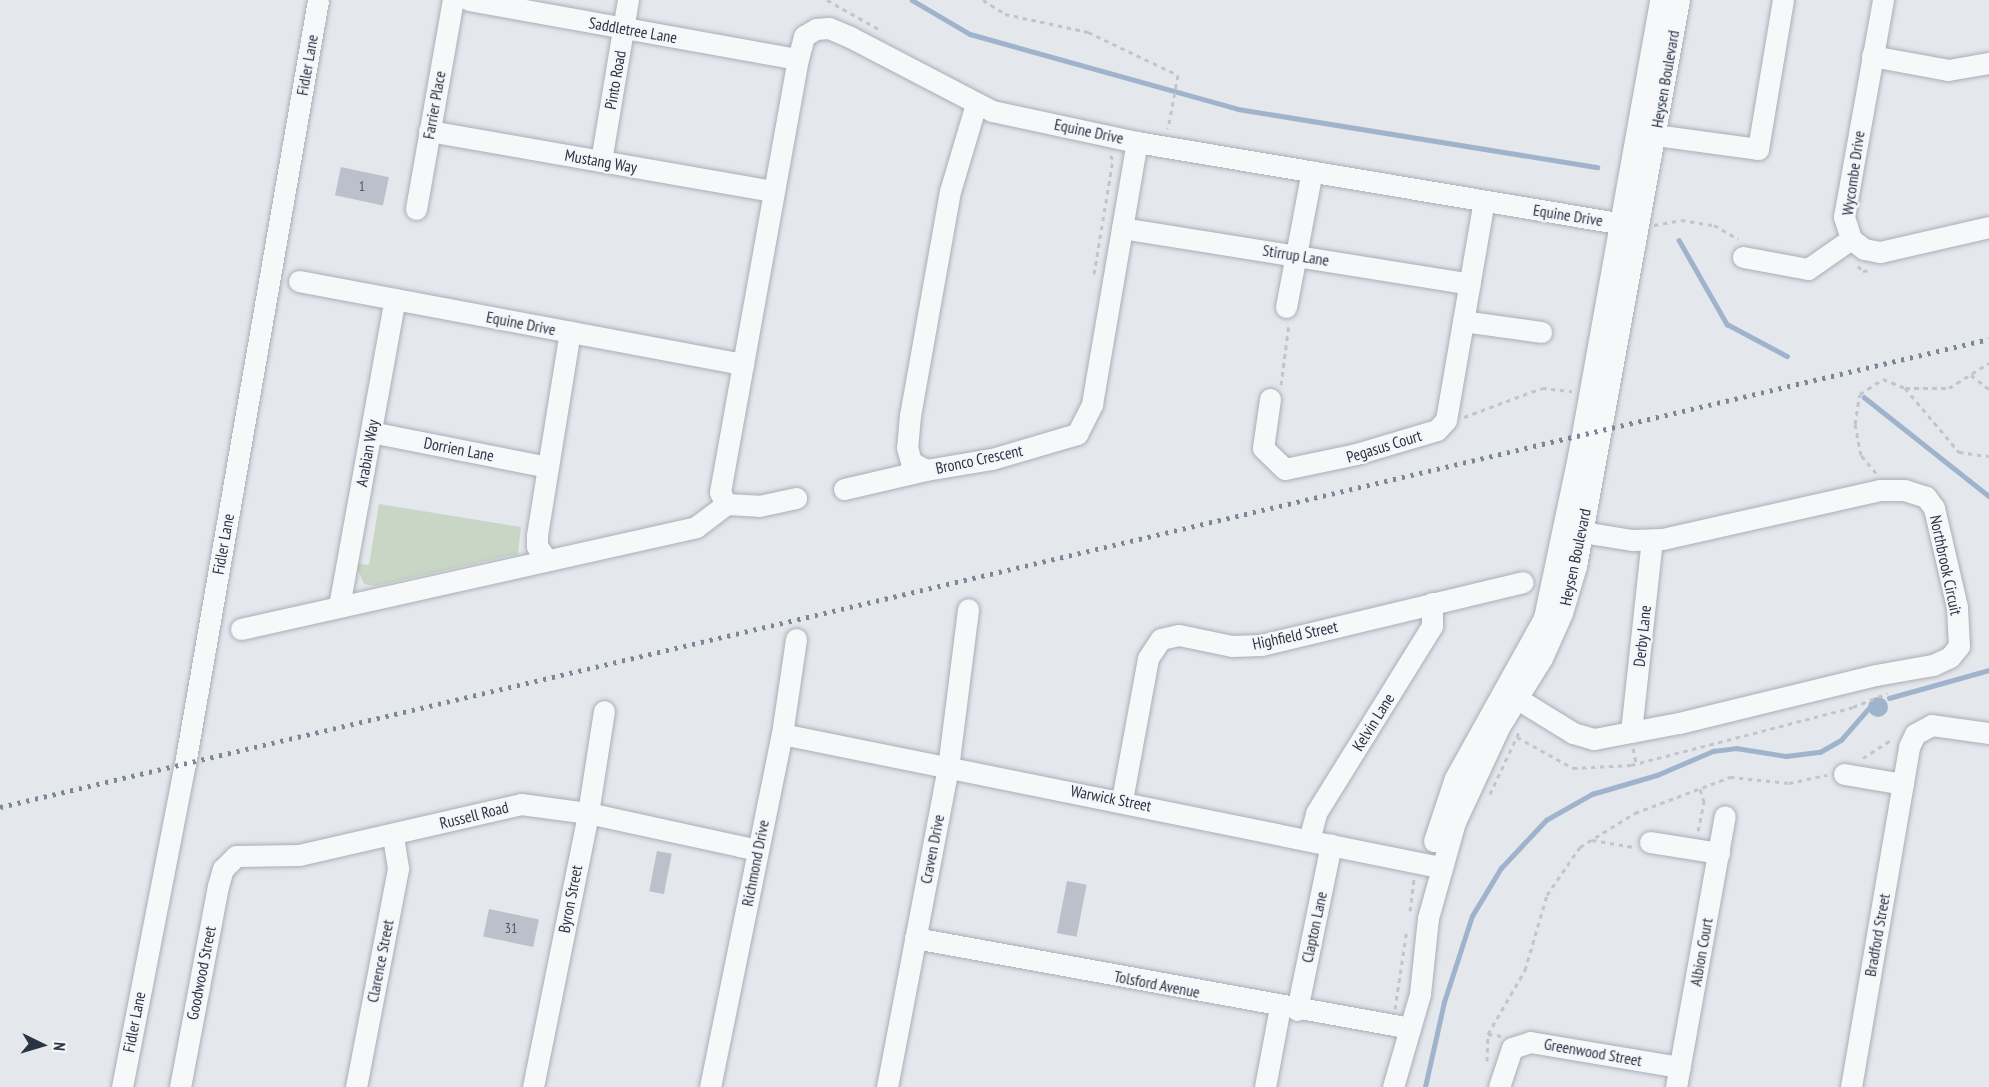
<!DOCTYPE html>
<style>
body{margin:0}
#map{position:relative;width:1989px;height:1087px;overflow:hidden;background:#e4e7ec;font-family:"PT Sans Narrow",sans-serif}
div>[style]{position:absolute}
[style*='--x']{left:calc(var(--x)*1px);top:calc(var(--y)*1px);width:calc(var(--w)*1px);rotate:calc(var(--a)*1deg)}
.green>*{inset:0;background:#c9d6c5}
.water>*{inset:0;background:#9fb4cc}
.round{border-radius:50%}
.stream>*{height:4.5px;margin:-2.25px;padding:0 2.25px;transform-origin:2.25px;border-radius:2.25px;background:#9fb4cc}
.building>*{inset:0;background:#bbc0ca;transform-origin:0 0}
.path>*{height:3px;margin-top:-1.5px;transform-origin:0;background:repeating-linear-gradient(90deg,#c2c5cb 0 4.5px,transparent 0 9px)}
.roads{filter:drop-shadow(0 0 2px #a9aeb7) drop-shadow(0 0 2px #a9aeb7)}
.minor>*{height:21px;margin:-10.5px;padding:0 10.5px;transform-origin:10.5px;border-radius:10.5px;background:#f7f8fa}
.rail>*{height:4.5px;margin-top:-2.25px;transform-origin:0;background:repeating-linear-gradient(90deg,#7d8696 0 3px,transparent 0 9px)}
span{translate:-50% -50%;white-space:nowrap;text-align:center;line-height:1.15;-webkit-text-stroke:4.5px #f4f6f9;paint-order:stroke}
.number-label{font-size:14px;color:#4f5766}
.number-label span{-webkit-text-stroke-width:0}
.street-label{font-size:16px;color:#2b3445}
.north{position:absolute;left:12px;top:1015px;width:60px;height:60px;-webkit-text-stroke:4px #f4f6f9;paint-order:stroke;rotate:95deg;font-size:16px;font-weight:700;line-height:24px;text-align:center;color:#2b3445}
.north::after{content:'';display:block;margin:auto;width:21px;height:27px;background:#2b3445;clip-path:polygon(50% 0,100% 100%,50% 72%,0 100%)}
</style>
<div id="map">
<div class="green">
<i style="clip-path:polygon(379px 504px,521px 527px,518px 554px,375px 586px,364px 584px,355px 563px,369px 565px)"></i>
</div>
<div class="water">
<i class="round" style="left:1868px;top:697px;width:20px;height:20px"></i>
</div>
<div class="stream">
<i style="--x:912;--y:0;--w:67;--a:30.4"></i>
<i style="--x:970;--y:34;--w:278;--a:15.6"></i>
<i style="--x:1238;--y:109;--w:364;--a:9.2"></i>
<i style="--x:1679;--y:240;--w:97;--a:60.3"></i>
<i style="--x:1727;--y:324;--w:68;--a:28.1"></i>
<i style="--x:1864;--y:397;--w:159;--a:38.4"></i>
<i style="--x:1889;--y:698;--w:104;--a:-15.6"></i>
<i style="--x:1425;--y:1087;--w:87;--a:-77.4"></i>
<i style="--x:1444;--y:1002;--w:90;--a:-72"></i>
<i style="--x:1472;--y:916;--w:56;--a:-58.9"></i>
<i style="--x:1501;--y:868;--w:66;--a:-46.8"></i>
<i style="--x:1546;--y:820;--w:53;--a:-29.5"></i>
<i style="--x:1592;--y:794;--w:68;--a:-16.3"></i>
<i style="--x:1657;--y:775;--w:61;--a:-23.2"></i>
<i style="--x:1713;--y:751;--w:23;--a:-7"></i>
<i style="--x:1736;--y:748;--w:51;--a:9.1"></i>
<i style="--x:1786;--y:756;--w:34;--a:-7"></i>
<i style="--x:1820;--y:752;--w:24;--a:-30"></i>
<i style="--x:1841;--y:740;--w:41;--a:-48.9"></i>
</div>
<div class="building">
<i style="left:341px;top:167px;width:49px;height:29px;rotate:12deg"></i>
<i style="left:657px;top:851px;width:15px;height:41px;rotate:11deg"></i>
<i style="left:1067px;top:881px;width:20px;height:53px;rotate:11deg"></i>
<i style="left:489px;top:909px;width:51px;height:28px;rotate:12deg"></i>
</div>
<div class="path">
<i style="--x:827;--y:0;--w:63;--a:29.4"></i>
<i style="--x:983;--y:0;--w:26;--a:32"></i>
<i style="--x:1005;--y:14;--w:85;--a:12.2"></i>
<i style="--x:1088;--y:32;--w:100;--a:25.5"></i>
<i style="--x:1178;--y:75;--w:55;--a:100.5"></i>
<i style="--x:1654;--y:225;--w:27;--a:-10"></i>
<i style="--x:1681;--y:220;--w:33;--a:9"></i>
<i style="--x:1714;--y:225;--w:28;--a:30"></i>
<i style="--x:1858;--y:266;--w:7;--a:45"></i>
<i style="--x:1863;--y:271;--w:7;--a:-8"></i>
<i style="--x:1094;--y:274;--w:117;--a:-80.6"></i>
<i style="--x:1113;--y:159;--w:6;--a:-129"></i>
<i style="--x:1971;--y:375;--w:23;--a:38"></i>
<i style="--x:1281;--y:385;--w:63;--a:-82.6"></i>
<i style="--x:1905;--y:388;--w:84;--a:49.8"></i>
<i style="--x:1959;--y:452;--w:30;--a:8"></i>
<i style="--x:1464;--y:417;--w:83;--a:-20.4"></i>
<i style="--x:1542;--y:388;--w:30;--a:6"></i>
<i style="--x:1876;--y:473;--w:23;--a:-130"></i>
<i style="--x:1861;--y:455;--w:32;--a:-101"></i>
<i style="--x:1855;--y:424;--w:30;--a:-81"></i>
<i style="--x:1860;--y:394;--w:27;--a:-33"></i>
<i style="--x:1883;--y:379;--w:24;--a:22"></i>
<i style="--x:1905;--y:388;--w:44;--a:0"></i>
<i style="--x:1949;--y:388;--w:47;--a:-32"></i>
<i style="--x:1517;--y:737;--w:64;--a:29"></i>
<i style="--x:1573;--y:768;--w:58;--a:-3"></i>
<i style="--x:1631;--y:765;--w:229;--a:-14.6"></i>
<i style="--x:1853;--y:707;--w:37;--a:-22"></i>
<i style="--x:1633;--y:748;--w:16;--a:79"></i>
<i style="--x:1863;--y:758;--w:35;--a:-33"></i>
<i style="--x:1490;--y:794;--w:71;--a:-64.9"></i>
<i style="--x:1698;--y:831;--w:30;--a:-78"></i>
<i style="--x:1704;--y:802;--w:14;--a:-107"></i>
<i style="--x:1592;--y:840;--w:42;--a:9.7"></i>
<i style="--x:1410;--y:911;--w:32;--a:-83"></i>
<i style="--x:1395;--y:1009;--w:81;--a:-81.5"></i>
<i style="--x:1488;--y:1034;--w:13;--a:9"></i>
<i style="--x:1487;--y:1061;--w:27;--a:-88"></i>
<i style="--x:1488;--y:1034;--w:74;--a:-60"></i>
<i style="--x:1525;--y:970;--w:78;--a:-73.7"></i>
<i style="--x:1547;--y:895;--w:58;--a:-55.5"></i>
<i style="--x:1580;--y:847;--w:65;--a:-31.7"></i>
<i style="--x:1635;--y:813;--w:102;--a:-20.8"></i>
<i style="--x:1730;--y:777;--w:59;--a:5.8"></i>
<i style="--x:1789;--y:783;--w:39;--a:-12"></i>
</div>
<div class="roads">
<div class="minor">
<i style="--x:469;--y:0;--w:334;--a:10.2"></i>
<i style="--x:1883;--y:0;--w:220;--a:100.2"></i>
<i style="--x:1844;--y:217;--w:23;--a:72"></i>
<i style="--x:1851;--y:239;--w:16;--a:38"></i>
<i style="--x:1864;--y:249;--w:16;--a:11"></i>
<i style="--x:1880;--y:252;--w:112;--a:-12.9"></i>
<i style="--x:1872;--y:56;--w:77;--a:10.4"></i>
<i style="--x:1948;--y:70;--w:42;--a:-9.7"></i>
<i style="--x:976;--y:104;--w:91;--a:106.6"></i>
<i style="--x:950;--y:191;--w:228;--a:100.1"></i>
<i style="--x:910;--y:415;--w:32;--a:95"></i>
<i style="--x:907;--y:447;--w:16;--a:75"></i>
<i style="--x:911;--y:462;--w:17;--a:28"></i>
<i style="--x:926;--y:470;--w:67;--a:-9.5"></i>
<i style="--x:992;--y:459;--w:89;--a:-16.4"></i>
<i style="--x:1077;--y:434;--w:34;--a:-63"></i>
<i style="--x:1092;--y:404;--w:266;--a:-80.3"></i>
<i style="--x:429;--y:131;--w:349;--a:9.9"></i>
<i style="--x:1641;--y:133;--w:118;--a:7.8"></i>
<i style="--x:1758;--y:149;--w:151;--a:-80.5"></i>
<i style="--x:601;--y:161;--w:163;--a:-80.5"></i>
<i style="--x:416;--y:209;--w:212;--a:-80"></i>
<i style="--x:1122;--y:228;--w:352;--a:9.1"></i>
<i style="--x:1743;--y:257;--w:66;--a:10.5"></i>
<i style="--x:1808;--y:269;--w:52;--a:-34.9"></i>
<i style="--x:299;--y:281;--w:452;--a:10.6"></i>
<i style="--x:1286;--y:307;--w:138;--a:-79.2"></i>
<i style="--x:1463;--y:321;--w:79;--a:8"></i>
<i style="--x:1270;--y:399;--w:49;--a:98.1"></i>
<i style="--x:1263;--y:448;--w:30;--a:44"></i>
<i style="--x:1285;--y:469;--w:73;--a:-11.9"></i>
<i style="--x:1356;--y:454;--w:84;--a:-16.5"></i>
<i style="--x:1437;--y:430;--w:13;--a:-48"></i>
<i style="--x:1446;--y:420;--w:222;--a:-80.2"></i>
<i style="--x:371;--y:432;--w:180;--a:11.2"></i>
<i style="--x:844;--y:489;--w:84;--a:-13"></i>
<i style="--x:726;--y:504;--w:13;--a:-117"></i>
<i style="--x:720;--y:492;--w:440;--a:-79.8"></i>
<i style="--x:798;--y:59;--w:24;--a:-75"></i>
<i style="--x:804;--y:36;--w:14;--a:-30"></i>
<i style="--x:816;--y:29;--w:13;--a:-4"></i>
<i style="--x:829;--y:28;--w:23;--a:23"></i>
<i style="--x:850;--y:37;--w:160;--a:27.5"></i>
<i style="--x:992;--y:111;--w:148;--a:12.1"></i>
<i style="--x:1137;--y:142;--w:505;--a:9.57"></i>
<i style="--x:546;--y:559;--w:16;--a:-125"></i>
<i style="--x:537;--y:546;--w:11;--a:-90"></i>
<i style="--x:537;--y:535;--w:206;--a:-80.8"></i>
<i style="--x:339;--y:606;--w:312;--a:-79.7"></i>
<i style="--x:241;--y:629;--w:466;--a:-12.6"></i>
<i style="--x:696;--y:527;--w:38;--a:-37"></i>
<i style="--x:726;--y:504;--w:33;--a:3"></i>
<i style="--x:759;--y:506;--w:38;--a:-12"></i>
<i style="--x:1505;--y:691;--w:80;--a:31.7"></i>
<i style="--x:1573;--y:733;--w:22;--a:16"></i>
<i style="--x:1594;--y:739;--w:86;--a:-10.7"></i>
<i style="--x:1679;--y:723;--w:203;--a:-13.7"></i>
<i style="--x:1876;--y:675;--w:58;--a:-10"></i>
<i style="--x:1933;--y:665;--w:19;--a:-25"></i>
<i style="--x:1950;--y:657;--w:14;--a:-51"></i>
<i style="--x:1959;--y:646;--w:39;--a:-93"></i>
<i style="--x:1957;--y:607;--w:102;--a:-103.1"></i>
<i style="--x:1934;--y:508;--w:14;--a:-126"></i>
<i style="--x:1926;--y:497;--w:22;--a:-162"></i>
<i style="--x:1905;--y:490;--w:25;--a:180"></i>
<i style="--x:1880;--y:490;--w:223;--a:167.3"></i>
<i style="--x:1662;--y:539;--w:30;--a:178"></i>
<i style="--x:1632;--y:540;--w:51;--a:-170.9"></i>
<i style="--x:1631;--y:732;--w:193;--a:-83.8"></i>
<i style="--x:782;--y:734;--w:670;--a:11.44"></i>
<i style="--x:1844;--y:774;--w:60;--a:9.6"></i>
<i style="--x:1122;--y:800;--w:144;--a:-79.6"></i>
<i style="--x:1148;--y:658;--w:23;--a:-56"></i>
<i style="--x:1161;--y:639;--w:18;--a:-13"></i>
<i style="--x:1179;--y:635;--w:54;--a:11.7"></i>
<i style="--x:1232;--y:646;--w:29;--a:-2"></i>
<i style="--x:1261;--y:645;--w:269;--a:-13.5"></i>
<i style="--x:1309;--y:840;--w:28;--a:-75"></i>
<i style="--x:1316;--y:813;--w:220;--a:-58.2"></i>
<i style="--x:1432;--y:626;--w:23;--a:-90"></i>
<i style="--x:1434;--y:841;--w:66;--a:-71.6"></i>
<i style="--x:1455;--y:778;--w:183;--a:-60.9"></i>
<i style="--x:1544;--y:618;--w:165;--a:-78.1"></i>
<i style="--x:1578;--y:457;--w:464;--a:-79.8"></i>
<i style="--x:1650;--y:842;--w:70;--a:9.1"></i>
<i style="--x:915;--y:938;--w:492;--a:10.3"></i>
<i style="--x:1297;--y:1010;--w:169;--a:-78.4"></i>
<i style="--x:122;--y:1087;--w:329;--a:-79"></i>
<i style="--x:185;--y:764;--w:775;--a:-80.12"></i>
<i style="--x:180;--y:1087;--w:205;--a:-79.3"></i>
<i style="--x:218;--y:886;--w:18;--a:-74"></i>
<i style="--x:223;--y:869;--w:18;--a:-45"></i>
<i style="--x:236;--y:856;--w:63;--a:-0.9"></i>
<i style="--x:299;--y:855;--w:228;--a:-12.9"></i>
<i style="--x:521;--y:804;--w:68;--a:7.7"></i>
<i style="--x:588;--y:813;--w:173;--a:12.3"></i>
<i style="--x:356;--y:1087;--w:223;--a:-79.1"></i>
<i style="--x:398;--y:868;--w:32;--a:-99"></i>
<i style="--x:533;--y:1087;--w:279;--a:-78.6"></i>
<i style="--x:588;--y:813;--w:103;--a:-81.1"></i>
<i style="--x:710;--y:1087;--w:360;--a:-78.5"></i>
<i style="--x:782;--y:734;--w:96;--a:-81.6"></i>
<i style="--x:887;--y:1087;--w:325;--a:-79.2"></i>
<i style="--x:948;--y:768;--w:160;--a:-82.8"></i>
<i style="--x:1265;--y:1087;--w:81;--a:-79.4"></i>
<i style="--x:1393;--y:1087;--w:97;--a:-73.8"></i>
<i style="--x:1420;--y:994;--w:76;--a:-84"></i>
<i style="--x:1428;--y:918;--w:100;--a:-74.3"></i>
<i style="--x:1455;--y:822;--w:105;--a:-65.1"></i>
<i style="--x:1499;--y:727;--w:81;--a:-58.1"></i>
<i style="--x:1542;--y:658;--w:49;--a:-66"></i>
<i style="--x:1562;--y:613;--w:49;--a:-73.4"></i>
<i style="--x:1576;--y:566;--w:575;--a:-79.69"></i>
<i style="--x:1499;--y:1087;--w:41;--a:-71.6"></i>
<i style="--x:1512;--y:1048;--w:19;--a:-18"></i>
<i style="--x:1530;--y:1042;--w:152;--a:9.5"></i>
<i style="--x:1676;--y:1087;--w:275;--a:-79.8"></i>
<i style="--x:1851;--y:1087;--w:345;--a:-80.3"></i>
<i style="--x:1909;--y:747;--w:14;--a:-65"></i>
<i style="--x:1915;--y:734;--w:19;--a:-28"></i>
<i style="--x:1932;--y:725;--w:58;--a:8"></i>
</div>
</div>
<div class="rail">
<i style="--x:0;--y:807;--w:2043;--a:-13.24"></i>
</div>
<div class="number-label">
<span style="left:362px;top:186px">1</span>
<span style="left:511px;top:928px">31</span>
</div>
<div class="street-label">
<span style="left:633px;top:30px;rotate:10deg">Saddletree Lane</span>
<span style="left:307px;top:65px;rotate:-80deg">Fidler Lane</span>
<span style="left:1665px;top:79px;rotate:-80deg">Heysen Boulevard</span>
<span style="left:615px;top:80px;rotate:-80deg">Pinto Road</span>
<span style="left:434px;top:105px;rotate:-80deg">Farrier Place</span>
<span style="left:1089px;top:131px;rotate:12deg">Equine Drive</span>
<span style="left:601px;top:161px;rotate:10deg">Mustang Way</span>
<span style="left:1853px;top:173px;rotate:-82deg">Wycombe Drive</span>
<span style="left:1568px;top:215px;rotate:9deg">Equine Drive</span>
<span style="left:1296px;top:255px;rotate:9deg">Stirrup Lane</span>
<span style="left:521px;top:323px;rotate:11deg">Equine Drive</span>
<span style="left:1384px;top:446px;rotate:-17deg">Pegasus Court</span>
<span style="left:459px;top:449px;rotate:11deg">Dorrien Lane</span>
<span style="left:367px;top:453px;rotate:-80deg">Arabian Way</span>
<span style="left:979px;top:459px;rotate:-12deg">Bronco Crescent</span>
<span style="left:223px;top:544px;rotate:-80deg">Fidler Lane</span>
<span style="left:1575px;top:557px;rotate:-78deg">Heysen Boulevard</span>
<span style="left:1946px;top:565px;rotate:78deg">Northbrook Circuit</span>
<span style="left:1295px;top:635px;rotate:-12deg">Highfield Street</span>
<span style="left:1642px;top:636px;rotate:-84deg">Derby Lane</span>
<span style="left:1373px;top:722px;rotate:-58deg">Kelvin Lane</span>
<span style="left:1111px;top:798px;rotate:11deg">Warwick Street</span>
<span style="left:474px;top:815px;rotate:-14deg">Russell Road</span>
<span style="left:932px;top:849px;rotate:-79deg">Craven Drive</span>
<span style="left:755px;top:863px;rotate:-79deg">Richmond Drive</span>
<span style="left:570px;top:899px;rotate:-79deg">Byron Street</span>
<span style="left:1314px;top:927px;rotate:-78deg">Clapton Lane</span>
<span style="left:1877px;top:935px;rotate:-80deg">Bradford Street</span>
<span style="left:1701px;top:952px;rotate:-80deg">Albion Court</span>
<span style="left:380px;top:961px;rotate:-79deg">Clarence Street</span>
<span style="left:201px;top:973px;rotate:-79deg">Goodwood Street</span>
<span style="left:1157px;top:984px;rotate:11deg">Tolsford Avenue</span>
<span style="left:134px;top:1022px;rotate:-79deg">Fidler Lane</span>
<span style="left:1593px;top:1052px;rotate:10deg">Greenwood Street</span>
</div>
<div class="north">N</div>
</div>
